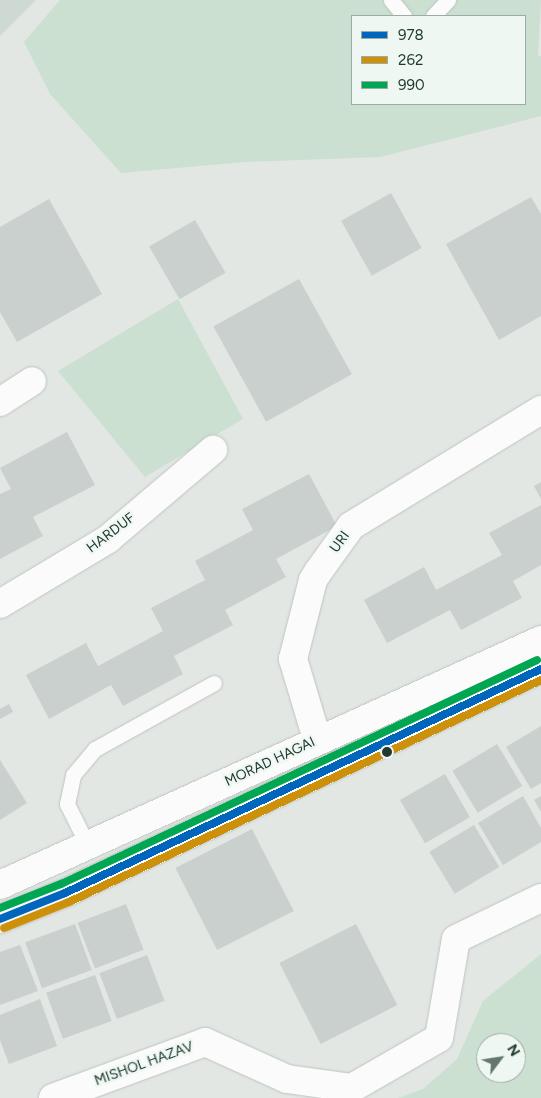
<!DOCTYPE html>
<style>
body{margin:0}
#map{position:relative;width:541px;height:1098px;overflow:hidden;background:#e2e7e4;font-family:Figtree,sans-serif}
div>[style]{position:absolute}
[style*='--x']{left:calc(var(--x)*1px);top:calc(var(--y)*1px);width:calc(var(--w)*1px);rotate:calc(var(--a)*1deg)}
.built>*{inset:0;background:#cfd9d4}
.green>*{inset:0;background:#cbe0d0}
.building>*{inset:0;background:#cad0cd;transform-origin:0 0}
.roads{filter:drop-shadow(0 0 1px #bfc4c1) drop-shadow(0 0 1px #bfc4c1)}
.service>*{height:15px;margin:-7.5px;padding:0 7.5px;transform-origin:7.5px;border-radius:7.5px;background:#fbfbfb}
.minor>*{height:28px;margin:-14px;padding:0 14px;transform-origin:14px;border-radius:14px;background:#fbfbfb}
.tertiary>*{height:28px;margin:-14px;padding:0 14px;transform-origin:14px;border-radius:14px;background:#fbfbfb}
.bus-1>*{height:8px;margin:-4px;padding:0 4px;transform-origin:4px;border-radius:4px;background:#0065bd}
.bus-2>*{height:8px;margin:-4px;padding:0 4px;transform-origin:4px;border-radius:4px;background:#cc900a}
.bus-3>*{height:8px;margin:-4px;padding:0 4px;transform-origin:4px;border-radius:4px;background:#00a651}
.dots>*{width:14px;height:14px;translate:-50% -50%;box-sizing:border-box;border:2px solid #eff7f2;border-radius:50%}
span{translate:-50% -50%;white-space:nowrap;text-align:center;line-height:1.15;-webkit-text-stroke:4.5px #eff7f2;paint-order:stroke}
.street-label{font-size:14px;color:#203931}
.legend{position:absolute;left:351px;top:15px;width:175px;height:90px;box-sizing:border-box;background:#eff7f2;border:1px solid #9caba5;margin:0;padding:6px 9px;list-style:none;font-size:15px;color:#203931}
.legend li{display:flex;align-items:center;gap:10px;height:25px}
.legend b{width:25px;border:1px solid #9caba5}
.north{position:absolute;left:476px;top:1033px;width:50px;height:50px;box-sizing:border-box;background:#eff7f2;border:1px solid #9caba5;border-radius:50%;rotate:59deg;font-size:14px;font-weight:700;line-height:20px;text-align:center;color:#203931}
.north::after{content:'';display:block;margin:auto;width:18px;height:22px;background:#647670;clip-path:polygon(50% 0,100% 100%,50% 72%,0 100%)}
</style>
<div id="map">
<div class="built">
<i style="clip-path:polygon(0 0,36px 0,0 36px)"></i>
</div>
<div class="green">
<i style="clip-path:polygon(evenodd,60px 0,541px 0,538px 56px,541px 56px,541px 116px,380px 157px,245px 162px,121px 173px,50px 94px,24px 42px,60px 0,352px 16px,525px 16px,525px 104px,352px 104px,352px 16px)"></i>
<i style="clip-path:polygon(178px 299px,243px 419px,145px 477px,58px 371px)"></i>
<i style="clip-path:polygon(evenodd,541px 954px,541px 1098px,398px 1098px,423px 1089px,457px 1059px,483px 1001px,541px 954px,486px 1043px,516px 1043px,516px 1073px,486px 1073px,486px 1043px)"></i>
</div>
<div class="building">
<i style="left:391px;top:193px;width:63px;height:57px;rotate:61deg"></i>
<i style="clip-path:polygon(531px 197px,541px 214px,541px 316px,499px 340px,446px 244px)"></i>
<i style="clip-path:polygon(49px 199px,102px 294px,17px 342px,0 312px,0 227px)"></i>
<i style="left:195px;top:220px;width:61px;height:53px;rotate:60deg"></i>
<i style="left:299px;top:279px;width:109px;height:98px;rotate:61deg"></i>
<i style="clip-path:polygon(67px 432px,95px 485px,33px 517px,43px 536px,0 559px,0 494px,11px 489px,0 468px)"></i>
<i style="clip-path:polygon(309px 474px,337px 526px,276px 559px,286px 577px,225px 610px,233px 625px,174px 656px,183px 674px,123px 706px,111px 685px,49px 719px,26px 675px,86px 643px,98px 666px,163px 631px,151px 608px,205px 580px,195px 561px,253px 530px,242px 509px)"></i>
<i style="clip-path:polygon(541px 482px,541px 499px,534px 486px)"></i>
<i style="clip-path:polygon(541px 505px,541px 565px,513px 581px,522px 598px,461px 630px,450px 610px,387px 643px,364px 600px,424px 567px,436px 590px,502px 555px,489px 533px)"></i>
<i style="clip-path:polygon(9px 704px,13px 712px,0 719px,0 709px)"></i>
<i style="clip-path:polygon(541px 726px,541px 783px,531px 789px,506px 747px)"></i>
<i style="left:497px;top:744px;width:49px;height:52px;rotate:59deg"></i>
<i style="clip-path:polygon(0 760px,27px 803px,0 820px)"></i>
<i style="left:445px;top:774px;width:50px;height:52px;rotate:60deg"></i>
<i style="clip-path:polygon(523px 796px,541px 828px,541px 842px,503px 865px,478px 823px)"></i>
<i style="clip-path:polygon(541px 796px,541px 812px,534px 800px)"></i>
<i style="left:474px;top:825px;width:49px;height:52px;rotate:59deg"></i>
<i style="left:252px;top:829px;width:92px;height:86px;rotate:63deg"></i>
<i style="left:126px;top:904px;width:49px;height:52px;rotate:69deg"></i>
<i style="left:75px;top:924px;width:49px;height:53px;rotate:70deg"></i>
<i style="left:356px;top:924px;width:91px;height:86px;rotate:63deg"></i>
<i style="clip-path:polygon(20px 945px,38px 991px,0 1005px,0 952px)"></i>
<i style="left:147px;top:955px;width:49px;height:51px;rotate:69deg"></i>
<i style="left:95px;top:975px;width:49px;height:52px;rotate:70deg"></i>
<i style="clip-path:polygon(40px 999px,57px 1046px,9px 1064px,0 1040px,0 1015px)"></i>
</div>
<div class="roads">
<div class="service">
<i style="--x:391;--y:0;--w:21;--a:51"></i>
<i style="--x:433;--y:16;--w:22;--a:-47"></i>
<i style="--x:88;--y:846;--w:47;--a:-116.6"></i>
<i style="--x:67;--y:804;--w:30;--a:-78"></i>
<i style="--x:73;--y:775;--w:34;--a:-50"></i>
<i style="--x:95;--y:749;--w:136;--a:-29"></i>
</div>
<div class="minor">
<i style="--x:0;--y:402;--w:38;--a:-33"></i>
<i style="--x:0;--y:604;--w:126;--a:-31"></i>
<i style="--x:108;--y:539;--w:138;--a:-40.3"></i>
<i style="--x:317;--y:739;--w:84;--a:-106.7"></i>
<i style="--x:293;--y:659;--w:81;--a:-75.8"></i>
<i style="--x:313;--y:580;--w:9;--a:-58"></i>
<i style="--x:318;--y:572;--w:57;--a:-54.3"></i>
<i style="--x:351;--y:526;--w:223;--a:-31.4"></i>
<i style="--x:53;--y:1098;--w:162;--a:-20.2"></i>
<i style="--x:205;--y:1042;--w:90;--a:24.3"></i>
<i style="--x:287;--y:1079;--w:66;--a:7.9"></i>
<i style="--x:352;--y:1088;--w:100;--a:-29.9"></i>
<i style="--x:439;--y:1038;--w:100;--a:-80.3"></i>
<i style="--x:456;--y:939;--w:94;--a:-25.8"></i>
</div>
<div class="tertiary">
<i style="--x:0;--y:885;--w:594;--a:-24.36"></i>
<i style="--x:0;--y:919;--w:70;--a:-21.8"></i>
<i style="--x:65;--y:893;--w:526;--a:-25.2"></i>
</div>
</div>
<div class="bus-1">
<i style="--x:0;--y:919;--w:70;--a:-21.8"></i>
<i style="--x:65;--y:893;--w:526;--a:-25.2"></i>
</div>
<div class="bus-2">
<i style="--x:4;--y:928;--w:70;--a:-21.8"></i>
<i style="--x:69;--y:902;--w:522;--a:-25.19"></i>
</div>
<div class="bus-3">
<i style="--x:0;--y:908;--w:66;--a:-21.5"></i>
<i style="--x:61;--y:884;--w:526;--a:-25.2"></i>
</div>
<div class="dots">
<i style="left:387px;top:752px;background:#203931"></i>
</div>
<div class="street-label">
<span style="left:111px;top:533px;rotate:-37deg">HARDUF</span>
<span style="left:340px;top:542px;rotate:-54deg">URI</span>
<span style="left:270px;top:762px;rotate:-25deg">MORAD HAGAI</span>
<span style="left:144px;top:1064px;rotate:-20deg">MISHOL HAZAV</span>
</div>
<ul class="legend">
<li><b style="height:6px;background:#0065bd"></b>978</li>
<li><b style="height:6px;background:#cc900a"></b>262</li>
<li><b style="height:6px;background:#00a651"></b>990</li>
</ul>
<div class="north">N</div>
</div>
